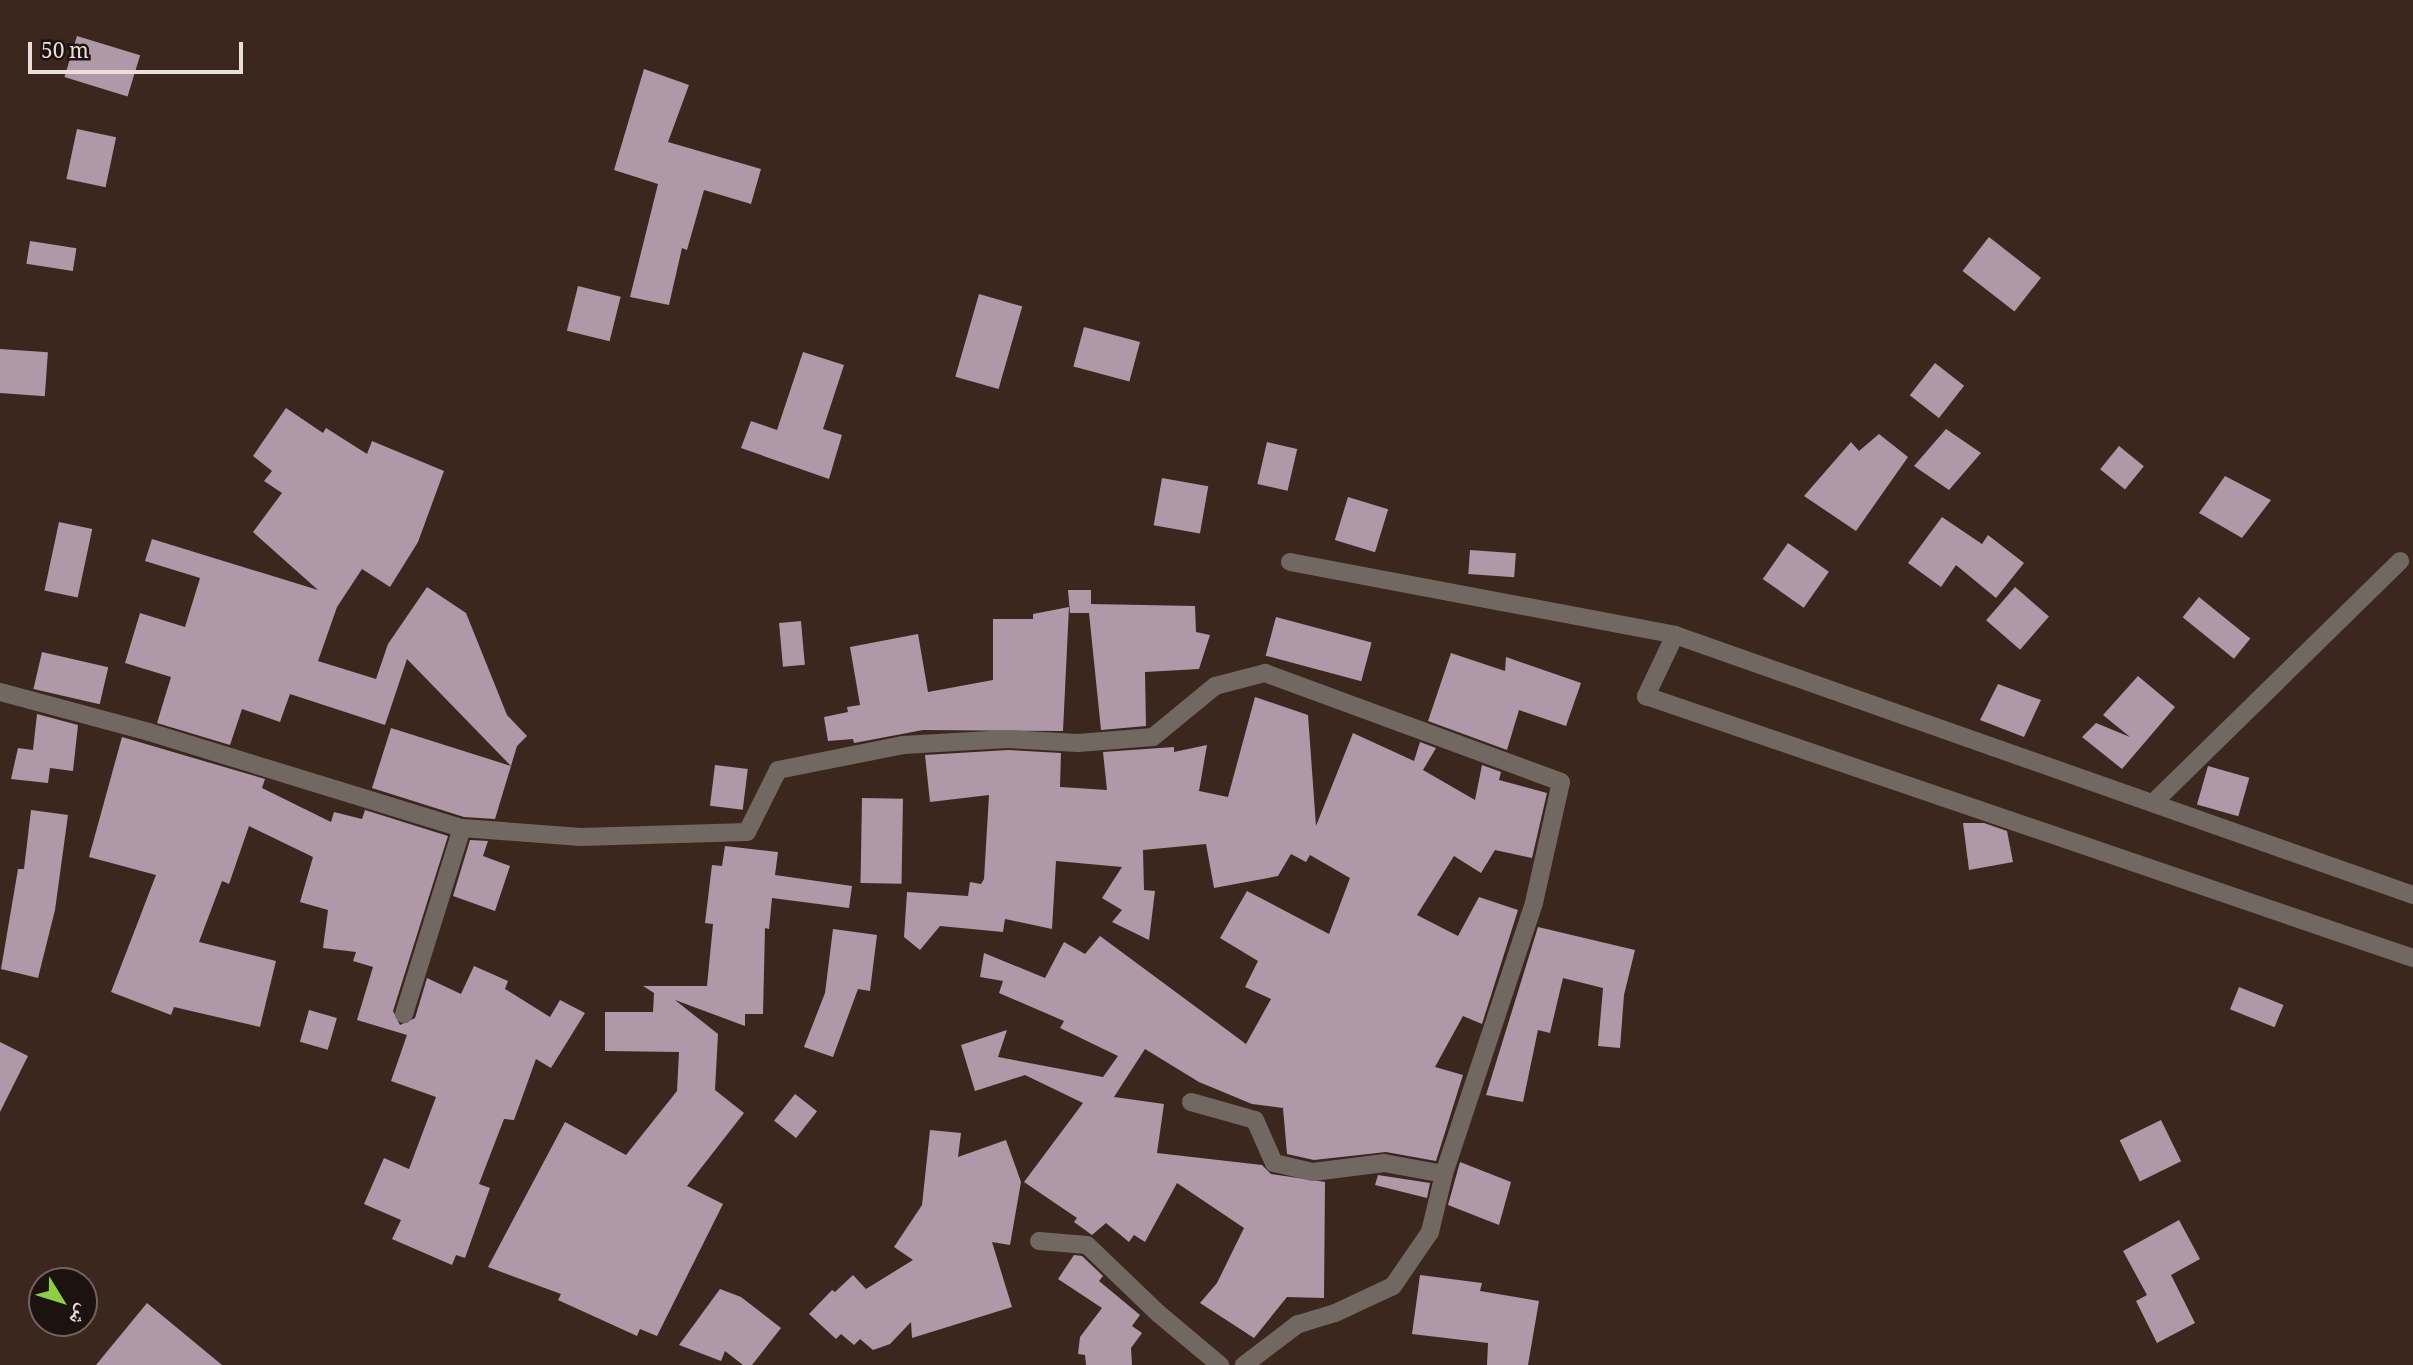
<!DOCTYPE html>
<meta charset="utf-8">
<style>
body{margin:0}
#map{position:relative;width:2413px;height:1365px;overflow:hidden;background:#3c271f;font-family:Georgia,"Noto Naskh Arabic",serif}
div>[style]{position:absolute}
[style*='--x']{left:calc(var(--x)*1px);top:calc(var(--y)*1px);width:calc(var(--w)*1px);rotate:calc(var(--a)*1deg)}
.building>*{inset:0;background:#af98a7;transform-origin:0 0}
.minor>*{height:18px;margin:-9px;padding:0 9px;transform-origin:9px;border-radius:9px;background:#726862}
span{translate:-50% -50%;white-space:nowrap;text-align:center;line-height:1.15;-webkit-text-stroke:7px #1c120f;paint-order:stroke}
.north{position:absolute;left:28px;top:1267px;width:70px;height:70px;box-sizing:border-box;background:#1c120f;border:2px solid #6f635f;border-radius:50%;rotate:128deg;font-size:19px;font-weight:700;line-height:28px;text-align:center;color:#ebddd8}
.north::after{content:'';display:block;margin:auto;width:24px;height:32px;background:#8dce44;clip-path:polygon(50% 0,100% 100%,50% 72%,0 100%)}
.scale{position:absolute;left:28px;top:42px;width:215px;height:32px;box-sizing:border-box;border:4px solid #ebddd8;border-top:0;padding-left:9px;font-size:21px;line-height:24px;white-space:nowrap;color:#ebddd8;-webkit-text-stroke:5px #1c120f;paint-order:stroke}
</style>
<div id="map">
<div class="building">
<i style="left:77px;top:36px;width:66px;height:43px;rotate:17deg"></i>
<i style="clip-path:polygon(644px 69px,689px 85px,668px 142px,761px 169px,751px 204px,704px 190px,687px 250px,682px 248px,669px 305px,630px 297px,658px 184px,614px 170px)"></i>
<i style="left:77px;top:129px;width:40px;height:51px;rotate:12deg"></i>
<i style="left:1989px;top:237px;width:66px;height:43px;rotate:38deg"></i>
<i style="left:30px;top:241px;width:47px;height:23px;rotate:9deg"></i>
<i style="left:578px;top:286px;width:44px;height:46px;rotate:14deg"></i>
<i style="left:979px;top:294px;width:45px;height:86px;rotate:16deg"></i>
<i style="left:1084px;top:327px;width:58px;height:41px;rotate:15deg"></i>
<i style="left:0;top:349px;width:48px;height:44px;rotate:4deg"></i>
<i style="clip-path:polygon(803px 352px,844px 365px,823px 429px,842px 435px,829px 479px,741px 448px,751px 421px,777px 430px)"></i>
<i style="left:1935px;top:363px;width:37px;height:41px;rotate:38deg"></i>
<i style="clip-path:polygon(286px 408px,323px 433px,326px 428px,367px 454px,372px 441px,444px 471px,418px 542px,390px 587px,362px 569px,337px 607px,318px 661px,376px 679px,388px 644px,427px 587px,466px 613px,507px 715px,527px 736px,517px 746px,511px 766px,407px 659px,385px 725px,290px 694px,280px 722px,242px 709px,230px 745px,157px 723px,171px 677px,125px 663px,140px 613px,185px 627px,200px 578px,145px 561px,152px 539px,318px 590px,253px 532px,282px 493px,264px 481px,272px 471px,253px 456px)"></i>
<i style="clip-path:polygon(1946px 429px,1981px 453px,1949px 490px,1914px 466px)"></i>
<i style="clip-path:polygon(1879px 434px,1908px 457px,1856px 531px,1804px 496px,1851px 442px,1859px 451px)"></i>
<i style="left:1267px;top:442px;width:31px;height:43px;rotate:13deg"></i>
<i style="left:2119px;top:446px;width:32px;height:30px;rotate:39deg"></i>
<i style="clip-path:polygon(2225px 476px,2271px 500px,2242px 538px,2199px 513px)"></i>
<i style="left:1162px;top:478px;width:47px;height:48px;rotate:10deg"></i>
<i style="left:1348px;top:497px;width:42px;height:45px;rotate:17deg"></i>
<i style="clip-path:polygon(1942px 517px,1982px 544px,1988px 535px,2024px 563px,1996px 598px,1956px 565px,1941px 587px,1908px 563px)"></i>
<i style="left:59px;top:522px;width:34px;height:70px;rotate:12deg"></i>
<i style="left:1788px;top:543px;width:50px;height:44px;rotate:35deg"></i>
<i style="left:1470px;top:550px;width:46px;height:24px;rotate:4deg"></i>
<i style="left:2015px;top:587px;width:45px;height:44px;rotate:41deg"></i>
<i style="clip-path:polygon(1068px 590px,1091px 590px,1091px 604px,1195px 606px,1196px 632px,1210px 635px,1199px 669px,1145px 672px,1146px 726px,1101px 730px,1089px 613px,1070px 613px)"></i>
<i style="left:2199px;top:597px;width:66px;height:26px;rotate:39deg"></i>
<i style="clip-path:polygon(1069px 607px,1063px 731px,923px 730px,854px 743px,853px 739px,828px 741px,824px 717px,848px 712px,847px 707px,860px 705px,850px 647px,918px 634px,928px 692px,993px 680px,993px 619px,1033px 619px,1033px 614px)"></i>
<i style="left:1276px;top:617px;width:99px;height:40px;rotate:15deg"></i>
<i style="left:801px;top:621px;width:44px;height:22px;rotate:85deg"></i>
<i style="left:42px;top:652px;width:68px;height:38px;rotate:13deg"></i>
<i style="clip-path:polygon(1451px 653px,1505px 671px,1506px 657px,1581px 683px,1566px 726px,1519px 710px,1507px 750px,1428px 721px)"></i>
<i style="clip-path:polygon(2138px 676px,2175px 707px,2122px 769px,2082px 737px,2096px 723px,2130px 737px,2103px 715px)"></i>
<i style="clip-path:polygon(1998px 684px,2041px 700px,2024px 737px,1980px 720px)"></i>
<i style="clip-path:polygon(1255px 697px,1308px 715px,1316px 826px,1353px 733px,1414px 761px,1420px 742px,1436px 748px,1423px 770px,1475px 800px,1482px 765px,1501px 772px,1499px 780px,1547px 793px,1532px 858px,1495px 850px,1481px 873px,1454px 856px,1417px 915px,1458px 936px,1479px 897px,1518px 910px,1482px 1024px,1463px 1016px,1435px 1067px,1463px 1075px,1436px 1161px,1386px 1152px,1314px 1160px,1287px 1154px,1283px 1108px,1252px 1104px,1199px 1082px,1145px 1049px,1114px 1097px,1164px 1104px,1157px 1153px,1262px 1165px,1271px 1174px,1325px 1182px,1324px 1298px,1287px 1297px,1254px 1338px,1200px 1303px,1217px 1283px,1244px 1228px,1177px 1183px,1145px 1242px,1134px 1235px,1129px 1242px,1106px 1223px,1092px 1235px,1074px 1222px,1077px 1218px,1024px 1182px,1083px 1103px,1025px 1075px,975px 1091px,961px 1045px,1007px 1030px,998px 1057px,1103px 1077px,1118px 1056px,1060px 1028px,1064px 1021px,999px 993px,1003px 981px,980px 977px,984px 953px,1045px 978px,1064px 942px,1085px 954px,1100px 936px,1246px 1044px,1271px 999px,1245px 987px,1258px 961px,1220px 938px,1247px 891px,1329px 934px,1350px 878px,1310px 855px,1306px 862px,1291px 854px,1278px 876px,1214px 888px,1206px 844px,1143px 850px,1144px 890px,1155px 891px,1149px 940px,1112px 922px,1122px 910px,1102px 898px,1122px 867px,1056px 861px,1052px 929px,1005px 919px,1003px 932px,940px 926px,920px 950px,904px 937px,907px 892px,968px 896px,970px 882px,981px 884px,984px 879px,989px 795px,930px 802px,925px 755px,1008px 750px,1061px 753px,1060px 787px,1107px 790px,1103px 752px,1174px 747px,1174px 752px,1207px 745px,1199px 791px,1228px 797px)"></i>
<i style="clip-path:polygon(37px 714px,78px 725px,73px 771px,50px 768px,48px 783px,11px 779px,18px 748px,33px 750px)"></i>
<i style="clip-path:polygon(391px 728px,511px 766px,495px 819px,464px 817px,372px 788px)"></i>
<i style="clip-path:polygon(122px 737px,265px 779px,262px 788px,331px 822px,334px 812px,362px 819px,365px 810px,448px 836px,393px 1011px,400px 1025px,415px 1018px,427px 978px,461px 994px,474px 966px,508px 981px,505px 989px,550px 1017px,560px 1000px,585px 1013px,551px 1068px,536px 1059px,514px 1120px,504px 1119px,479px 1184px,490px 1188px,465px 1258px,456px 1255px,452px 1265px,392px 1239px,401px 1220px,364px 1204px,384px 1158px,409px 1169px,436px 1097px,391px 1081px,407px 1035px,357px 1020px,373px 967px,353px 961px,356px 952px,323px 948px,328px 910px,300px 902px,313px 857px,249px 826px,229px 884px,222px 881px,199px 942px,276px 961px,260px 1027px,174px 1007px,171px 1015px,111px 992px,156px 875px,89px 857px)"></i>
<i style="left:715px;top:765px;width:33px;height:41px;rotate:7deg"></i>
<i style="left:2208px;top:766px;width:43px;height:40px;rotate:16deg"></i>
<i style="left:862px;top:798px;width:41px;height:85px;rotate:1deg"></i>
<i style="clip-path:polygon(31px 810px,68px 815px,55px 910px,38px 978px,1px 969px,18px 869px,24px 869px)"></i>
<i style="clip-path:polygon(1963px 823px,1984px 823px,2007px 831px,2013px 862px,1969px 870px)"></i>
<i style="clip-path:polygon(470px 840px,488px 841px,483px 856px,510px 866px,495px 911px,453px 896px)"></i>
<i style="clip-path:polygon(725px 846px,778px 852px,775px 875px,852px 886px,849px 908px,772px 898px,769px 929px,765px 928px,763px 1014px,745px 1014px,745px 1026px,675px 1000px,718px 1034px,715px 1090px,744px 1113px,687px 1186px,723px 1204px,657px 1336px,640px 1329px,637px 1336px,558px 1300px,561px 1294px,488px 1267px,565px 1122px,626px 1155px,677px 1091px,679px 1052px,605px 1051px,605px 1012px,653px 1012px,654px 993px,643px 986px,707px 986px,713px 924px,705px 923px,712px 865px,722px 866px)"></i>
<i style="clip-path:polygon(1538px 927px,1635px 950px,1624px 995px,1620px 1048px,1598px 1046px,1603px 988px,1563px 978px,1550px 1033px,1538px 1030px,1523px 1102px,1486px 1095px)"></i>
<i style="clip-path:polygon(833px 929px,877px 935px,870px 991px,858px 989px,833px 1057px,804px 1047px,825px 993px)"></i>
<i style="left:2239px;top:987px;width:48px;height:24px;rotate:22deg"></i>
<i style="left:309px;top:1010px;width:29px;height:33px;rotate:16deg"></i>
<i style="clip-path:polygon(0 1042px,28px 1056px,0 1112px)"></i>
<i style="left:795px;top:1094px;width:28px;height:34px;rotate:38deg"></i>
<i style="left:2161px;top:1120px;width:46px;height:46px;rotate:64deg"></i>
<i style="clip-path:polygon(930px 1130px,961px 1133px,958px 1157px,1006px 1140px,1021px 1182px,1010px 1245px,992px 1242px,1012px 1307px,912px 1338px,911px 1322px,890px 1344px,873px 1350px,860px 1339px,854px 1345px,841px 1334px,836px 1339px,809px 1314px,832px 1290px,835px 1292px,853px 1275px,866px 1289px,913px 1260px,894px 1247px,922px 1205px)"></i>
<i style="clip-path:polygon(1460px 1162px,1511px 1182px,1499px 1225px,1448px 1205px)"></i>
<i style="clip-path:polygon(1378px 1175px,1430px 1183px,1427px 1198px,1375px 1185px)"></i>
<i style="clip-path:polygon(2179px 1220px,2200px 1259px,2171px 1275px,2195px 1323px,2157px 1343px,2136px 1301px,2147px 1295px,2123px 1251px)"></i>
<i style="clip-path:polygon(1074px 1255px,1082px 1256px,1103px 1276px,1099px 1281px,1140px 1315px,1132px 1326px,1142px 1333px,1131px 1348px,1132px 1365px,1086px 1365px,1085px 1355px,1078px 1354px,1080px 1337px,1102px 1308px,1058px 1279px)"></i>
<i style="clip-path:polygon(1420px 1275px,1482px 1283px,1480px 1291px,1539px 1301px,1528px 1365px,1487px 1365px,1488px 1343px,1412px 1334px)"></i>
<i style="clip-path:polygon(720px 1289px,741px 1297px,781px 1328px,752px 1365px,743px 1365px,725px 1351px,721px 1361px,679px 1345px)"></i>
<i style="clip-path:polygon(147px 1303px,222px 1365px,96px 1365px)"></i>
</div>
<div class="minor">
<i style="--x:1290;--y:562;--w:392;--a:10.7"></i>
<i style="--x:1675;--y:635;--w:782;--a:19.41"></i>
<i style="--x:1675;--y:635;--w:68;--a:115.4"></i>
<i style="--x:1646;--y:696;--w:811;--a:18.86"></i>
<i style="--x:0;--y:692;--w:154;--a:15"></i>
<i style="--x:149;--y:732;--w:327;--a:17.1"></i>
<i style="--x:462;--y:828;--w:195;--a:107.3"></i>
<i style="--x:2153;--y:803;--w:346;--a:-44.4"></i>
<i style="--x:462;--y:828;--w:119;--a:4.3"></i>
<i style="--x:581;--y:837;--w:166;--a:-1.7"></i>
<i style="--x:747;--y:832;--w:69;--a:-63.4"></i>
<i style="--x:778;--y:770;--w:127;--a:-11.3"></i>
<i style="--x:903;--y:745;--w:105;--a:-3.3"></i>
<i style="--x:1008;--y:739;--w:70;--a:3.3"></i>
<i style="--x:1078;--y:743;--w:75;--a:-4.6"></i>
<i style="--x:1153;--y:737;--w:80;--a:-39.4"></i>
<i style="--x:1215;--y:686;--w:52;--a:-14.6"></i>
<i style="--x:1265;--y:673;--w:315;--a:20.2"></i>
<i style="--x:1561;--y:782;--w:124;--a:102.6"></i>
<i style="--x:1534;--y:903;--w:286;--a:108.4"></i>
<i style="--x:1444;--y:1174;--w:60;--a:103.6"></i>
<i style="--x:1430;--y:1232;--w:65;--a:124.4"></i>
<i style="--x:1393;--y:1286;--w:64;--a:155"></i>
<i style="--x:1335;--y:1313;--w:39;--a:163"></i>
<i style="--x:1298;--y:1324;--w:68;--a:142.8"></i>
<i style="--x:1191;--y:1102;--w:66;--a:15.7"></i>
<i style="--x:1255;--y:1120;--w:47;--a:66.2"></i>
<i style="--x:1274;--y:1163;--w:40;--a:13"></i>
<i style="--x:1313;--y:1172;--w:72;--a:-7.2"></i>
<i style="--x:1384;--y:1163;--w:61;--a:10.4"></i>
<i style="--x:1039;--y:1241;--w:48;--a:4.8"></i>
<i style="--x:1087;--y:1245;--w:100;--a:43.8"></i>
<i style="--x:1159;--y:1314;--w:80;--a:39.9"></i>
</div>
<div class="north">ش</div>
<div class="scale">50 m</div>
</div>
